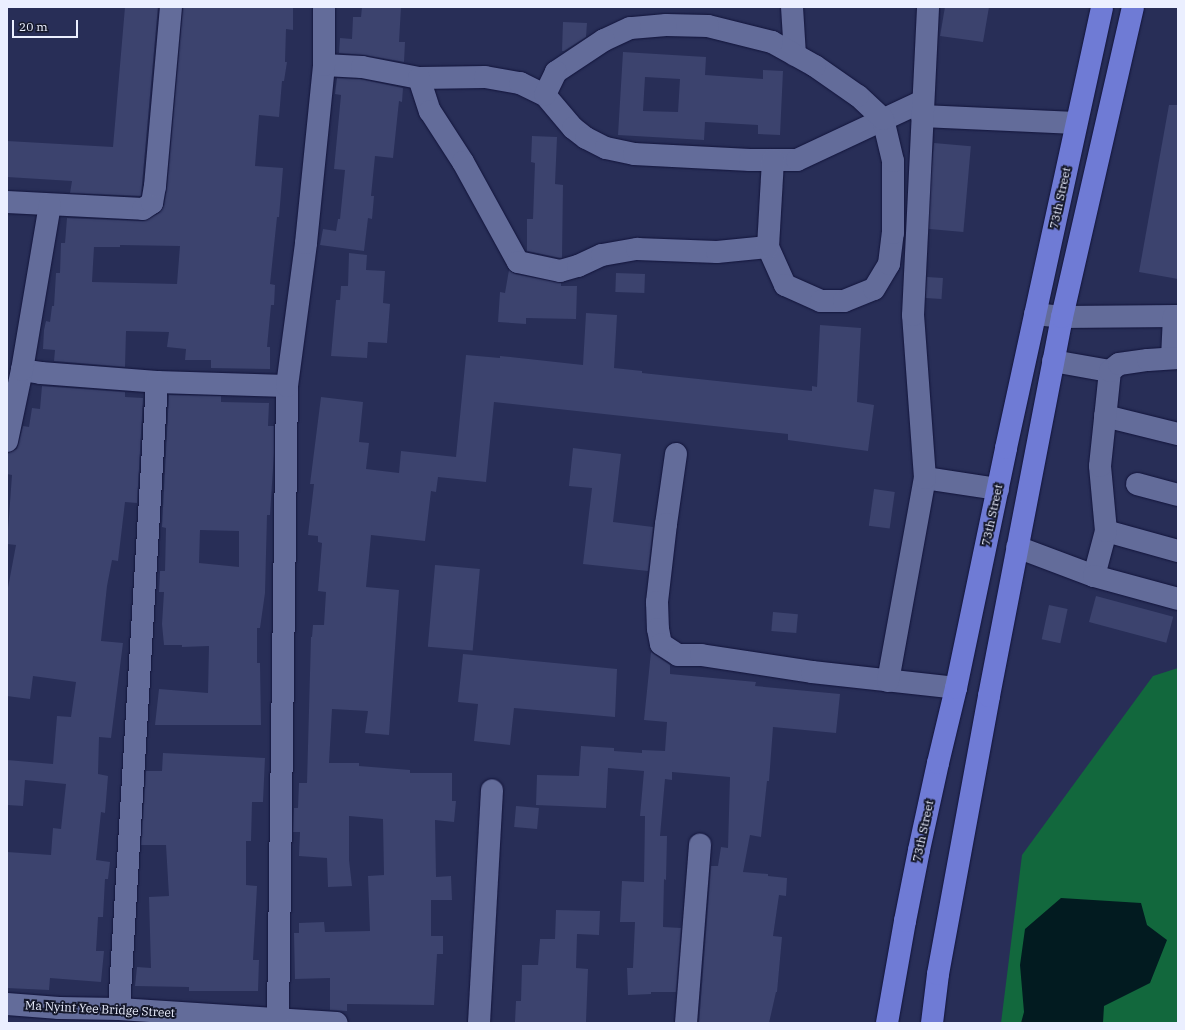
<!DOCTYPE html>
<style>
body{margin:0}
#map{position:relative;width:1185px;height:1030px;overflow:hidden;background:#282e57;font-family:"IBM Plex Serif",serif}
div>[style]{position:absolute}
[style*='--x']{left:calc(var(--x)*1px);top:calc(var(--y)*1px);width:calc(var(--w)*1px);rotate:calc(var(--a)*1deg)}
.green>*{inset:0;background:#12683d}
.water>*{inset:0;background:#021b20}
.building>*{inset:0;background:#3c436e;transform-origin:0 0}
.roads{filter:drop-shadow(0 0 1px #12143b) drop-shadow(0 0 1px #12143b)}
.minor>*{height:22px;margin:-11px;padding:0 11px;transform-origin:11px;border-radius:11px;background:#636c9a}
.major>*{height:22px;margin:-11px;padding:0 11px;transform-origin:11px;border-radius:11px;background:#6f7bd5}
span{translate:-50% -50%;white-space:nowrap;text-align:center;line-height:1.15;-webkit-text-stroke:4px #15182b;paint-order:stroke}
.street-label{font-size:12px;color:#ebefff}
.frame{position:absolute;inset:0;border:8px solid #ebefff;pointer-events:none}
.scale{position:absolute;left:12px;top:20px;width:66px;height:18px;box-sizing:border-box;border:2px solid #ebefff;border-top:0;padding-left:5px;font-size:12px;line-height:14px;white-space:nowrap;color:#ebefff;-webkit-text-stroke:3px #15182b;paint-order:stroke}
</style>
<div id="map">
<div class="green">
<i style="clip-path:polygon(1178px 668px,1178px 1023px,1001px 1023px,1022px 855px,1153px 676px)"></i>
</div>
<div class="water">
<i style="clip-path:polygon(1061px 898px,1141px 903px,1147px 925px,1167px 940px,1150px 983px,1104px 1006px,1103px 1023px,1021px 1023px,1024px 1012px,1020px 965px,1025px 929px)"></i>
</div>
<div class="building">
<i style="clip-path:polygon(125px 7px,158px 7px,141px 196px,70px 193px,72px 181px,7px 177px,7px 141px,113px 147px)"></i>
<i style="clip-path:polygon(evenodd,183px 7px,293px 7px,293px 30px,286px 29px,285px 62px,287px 62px,284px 81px,282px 81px,279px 117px,259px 115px,255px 166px,283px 168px,279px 217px,277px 217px,270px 284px,275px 285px,274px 305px,271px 305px,267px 347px,270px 347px,270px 369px,211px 368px,211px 360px,185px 360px,186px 349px,167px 347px,169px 332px,126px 331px,125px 367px,54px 361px,55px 350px,43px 349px,44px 330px,46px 321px,50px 322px,52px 306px,54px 306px,56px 273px,60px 273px,61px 243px,65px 243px,67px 218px,143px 221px,159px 213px,164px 205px,167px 187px,183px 7px,120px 245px,180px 246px,177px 284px,92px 282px,94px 247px,120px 247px,120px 245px)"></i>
<i style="clip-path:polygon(362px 7px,401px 7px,399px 42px,405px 42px,404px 62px,364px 55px,339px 53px,340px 38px,352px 39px,353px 17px,361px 17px)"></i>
<i style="clip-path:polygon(945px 7px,989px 7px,983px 42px,940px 36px)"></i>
<i style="clip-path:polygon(563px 22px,587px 23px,586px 37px,564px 51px,562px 51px)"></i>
<i style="clip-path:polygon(evenodd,623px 52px,706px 57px,705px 75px,763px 79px,763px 70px,783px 71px,780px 135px,758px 134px,758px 125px,705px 122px,704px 140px,618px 135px,623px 52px,645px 77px,680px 79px,678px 112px,643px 111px,645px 77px)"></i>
<i style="clip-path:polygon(337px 78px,360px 79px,403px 88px,402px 102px,399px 101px,393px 158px,375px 156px,371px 196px,374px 196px,372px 219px,368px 218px,364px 251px,320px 245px,323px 229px,336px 231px,338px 219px,340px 219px,345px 170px,334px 169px,341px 95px,335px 94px)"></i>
<i style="clip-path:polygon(1169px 105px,1178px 105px,1178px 279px,1139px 272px)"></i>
<i style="clip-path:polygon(532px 136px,557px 137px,555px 184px,563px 185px,562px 258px,560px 258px,527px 251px,527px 219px,533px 219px,535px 163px,531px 162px)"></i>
<i style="left:934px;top:143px;width:37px;height:86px;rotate:5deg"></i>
<i style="clip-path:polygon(349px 253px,367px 255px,366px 270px,385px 271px,383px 303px,390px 304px,387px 343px,368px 342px,367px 358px,331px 356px,336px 300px,340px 300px,341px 286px,348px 286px)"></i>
<i style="clip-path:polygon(509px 270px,515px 274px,561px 283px,561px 286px,577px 286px,576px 319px,526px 318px,526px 324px,498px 322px,500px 292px,505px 293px)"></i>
<i style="left:616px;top:273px;width:29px;height:19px;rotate:2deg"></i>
<i style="left:927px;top:277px;width:16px;height:21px;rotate:4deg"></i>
<i style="clip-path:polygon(586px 313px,617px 315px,614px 368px,642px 371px,642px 373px,812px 391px,812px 386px,817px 387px,820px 325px,861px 328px,857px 402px,874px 405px,868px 451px,788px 440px,788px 434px,494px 402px,486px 482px,438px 477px,436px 492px,431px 491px,425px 541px,371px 535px,366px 587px,399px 590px,389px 735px,365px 733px,368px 711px,332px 709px,329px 763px,359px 763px,359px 766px,410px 770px,410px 773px,452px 773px,452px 801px,456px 801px,454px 822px,435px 820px,436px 877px,451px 876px,452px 900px,431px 900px,431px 936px,443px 936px,443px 954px,437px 954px,434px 1005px,347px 1004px,347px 1011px,330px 1010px,330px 978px,295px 979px,294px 933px,299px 933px,299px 923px,324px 922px,325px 932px,370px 931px,368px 876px,384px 875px,383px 819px,349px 816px,349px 860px,352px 886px,328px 887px,327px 858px,299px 856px,300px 832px,293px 832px,294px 808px,298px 808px,299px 783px,307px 783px,311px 637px,312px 637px,313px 625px,324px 625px,326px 592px,318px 591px,322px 543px,318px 542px,318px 536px,308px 535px,314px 484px,310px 484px,321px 397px,363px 402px,359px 442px,369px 443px,366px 469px,399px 473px,401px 451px,456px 457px,466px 355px,500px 358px,500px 356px,583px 365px)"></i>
<i style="clip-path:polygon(42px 386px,125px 392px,125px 397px,143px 398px,137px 503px,125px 502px,118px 561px,112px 560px,107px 586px,101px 641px,123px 643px,111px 738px,99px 737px,98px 774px,108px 776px,105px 813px,101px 812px,96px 860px,110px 862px,108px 879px,105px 879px,103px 917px,98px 917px,96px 951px,104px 951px,101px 982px,50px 978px,49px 990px,7px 988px,7px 852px,51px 855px,53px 828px,61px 829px,66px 784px,25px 780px,23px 806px,7px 805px,7px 760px,53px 764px,57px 716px,71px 717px,76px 682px,33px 676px,30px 699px,7px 696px,7px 593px,16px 545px,7px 544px,12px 475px,7px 474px,7px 453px,17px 449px,23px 426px,29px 427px,32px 408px,40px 409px)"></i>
<i style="clip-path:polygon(evenodd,169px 395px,221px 396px,221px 402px,269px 403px,268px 426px,274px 426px,274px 453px,270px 515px,267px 515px,265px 593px,260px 628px,257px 628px,257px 663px,260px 663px,261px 725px,155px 725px,159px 689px,208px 693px,209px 646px,182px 647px,182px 645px,164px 645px,162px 624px,164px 592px,159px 592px,160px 571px,165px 571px,166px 528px,162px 527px,169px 395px,200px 530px,239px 531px,239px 567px,199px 563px,200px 530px)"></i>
<i style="clip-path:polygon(573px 448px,621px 454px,613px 522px,653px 527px,648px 571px,583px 564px,592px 488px,569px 486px)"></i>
<i style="left:874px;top:489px;width:21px;height:37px;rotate:8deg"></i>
<i style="left:435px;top:565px;width:45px;height:82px;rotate:5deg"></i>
<i style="left:1096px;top:596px;width:80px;height:27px;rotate:15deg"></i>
<i style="left:1049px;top:605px;width:19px;height:35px;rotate:12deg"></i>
<i style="left:773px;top:612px;width:25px;height:19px;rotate:5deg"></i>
<i style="clip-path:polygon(651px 652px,670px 665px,670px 674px,756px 682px,755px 686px,840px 694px,836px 733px,773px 727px,769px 781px,767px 781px,761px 837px,750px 835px,743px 872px,768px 874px,768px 876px,787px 878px,786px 896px,779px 895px,773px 936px,782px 937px,777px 992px,776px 992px,769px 1023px,699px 1023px,711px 866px,718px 866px,721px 847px,728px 848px,730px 777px,672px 772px,672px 780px,665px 779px,660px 836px,667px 836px,666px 880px,664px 879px,663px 927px,681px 928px,676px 992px,651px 992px,651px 994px,628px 995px,627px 968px,633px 968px,635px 922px,620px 922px,622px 881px,644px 882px,645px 816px,640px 816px,644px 771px,608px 768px,606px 808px,536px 805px,537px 775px,579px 776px,581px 746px,614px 748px,614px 751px,642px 753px,642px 750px,665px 751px,667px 722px,644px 720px)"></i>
<i style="clip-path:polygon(463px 654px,617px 669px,615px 717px,514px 708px,510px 745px,474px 741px,478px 704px,458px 702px)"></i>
<i style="clip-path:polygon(163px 753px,265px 758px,263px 802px,252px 802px,251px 841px,246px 841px,246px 885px,257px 886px,253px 960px,259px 960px,258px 991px,189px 991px,189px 987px,135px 986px,137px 967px,151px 968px,149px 897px,169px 896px,166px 845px,141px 845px,146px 771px,162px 771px)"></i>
<i style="left:516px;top:806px;width:23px;height:21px;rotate:5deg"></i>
<i style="clip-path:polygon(556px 910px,600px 911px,599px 935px,577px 934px,576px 968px,588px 969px,586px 1022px,515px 1022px,516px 1001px,521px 1001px,522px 965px,538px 965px,540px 939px,555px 939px)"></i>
</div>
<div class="roads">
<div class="minor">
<i style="--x:792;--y:7;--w:48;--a:86.4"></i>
<i style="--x:324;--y:65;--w:38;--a:3"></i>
<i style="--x:362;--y:67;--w:58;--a:10.9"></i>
<i style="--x:419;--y:78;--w:66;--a:-0.9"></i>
<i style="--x:485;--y:77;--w:36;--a:10"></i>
<i style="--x:520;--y:83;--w:28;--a:26"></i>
<i style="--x:545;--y:95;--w:43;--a:49.7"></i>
<i style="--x:573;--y:128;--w:16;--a:38"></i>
<i style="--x:586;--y:138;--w:22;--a:27"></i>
<i style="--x:606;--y:148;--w:29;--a:12"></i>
<i style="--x:634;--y:154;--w:116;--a:3"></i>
<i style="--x:750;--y:160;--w:47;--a:0"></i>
<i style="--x:797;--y:160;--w:139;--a:-25.1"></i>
<i style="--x:419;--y:78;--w:35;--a:72"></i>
<i style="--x:430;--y:111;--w:61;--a:57.1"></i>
<i style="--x:463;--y:162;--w:114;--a:61.2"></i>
<i style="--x:518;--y:262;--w:43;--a:12.1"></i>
<i style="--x:560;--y:271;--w:19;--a:-16"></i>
<i style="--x:578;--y:266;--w:26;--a:-25"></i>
<i style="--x:602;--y:255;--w:36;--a:-10"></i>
<i style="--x:637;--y:249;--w:80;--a:2.1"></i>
<i style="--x:717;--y:252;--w:51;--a:-5.6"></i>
<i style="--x:768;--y:247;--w:42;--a:65.9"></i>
<i style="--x:785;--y:285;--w:39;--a:24"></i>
<i style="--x:821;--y:301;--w:23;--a:0"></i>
<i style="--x:844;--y:301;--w:32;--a:-22"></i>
<i style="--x:874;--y:289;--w:29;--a:-59"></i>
<i style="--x:889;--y:264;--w:31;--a:-83"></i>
<i style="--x:893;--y:233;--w:72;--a:-90"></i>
<i style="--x:893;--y:161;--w:43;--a:-103.4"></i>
<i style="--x:883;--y:119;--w:34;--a:-137"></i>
<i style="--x:858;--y:96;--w:52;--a:-145.1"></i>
<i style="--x:815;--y:66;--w:49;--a:-150.8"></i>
<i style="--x:772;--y:42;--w:66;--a:-166"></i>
<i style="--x:708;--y:26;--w:42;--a:-178.6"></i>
<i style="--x:666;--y:25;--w:36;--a:175"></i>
<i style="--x:630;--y:28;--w:29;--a:155"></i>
<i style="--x:604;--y:40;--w:58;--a:146.3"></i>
<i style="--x:556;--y:72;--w:25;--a:116"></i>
<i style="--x:922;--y:116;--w:154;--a:2.6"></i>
<i style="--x:7;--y:202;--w:136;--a:2.9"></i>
<i style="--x:143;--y:209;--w:11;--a:-34"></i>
<i style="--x:152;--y:203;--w:17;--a:-80"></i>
<i style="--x:155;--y:186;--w:180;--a:-84.9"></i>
<i style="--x:768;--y:247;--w:87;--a:-86.7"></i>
<i style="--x:1035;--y:314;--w:27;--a:6"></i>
<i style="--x:1062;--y:317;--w:116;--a:-0.5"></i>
<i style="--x:1172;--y:358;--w:42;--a:-87.3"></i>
<i style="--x:1053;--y:361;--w:58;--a:10"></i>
<i style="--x:22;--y:370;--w:19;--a:9"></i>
<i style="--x:41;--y:373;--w:116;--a:4.4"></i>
<i style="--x:157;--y:382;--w:130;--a:1.8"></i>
<i style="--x:1105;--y:416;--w:75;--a:13.9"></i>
<i style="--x:7;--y:441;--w:73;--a:-78.1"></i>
<i style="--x:22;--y:370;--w:167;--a:-80.4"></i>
<i style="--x:676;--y:454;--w:71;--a:98.1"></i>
<i style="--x:666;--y:524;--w:79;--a:96.6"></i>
<i style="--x:657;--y:602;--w:27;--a:88"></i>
<i style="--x:658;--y:629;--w:15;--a:79"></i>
<i style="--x:661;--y:644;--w:20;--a:33"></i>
<i style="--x:678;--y:655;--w:23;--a:0"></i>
<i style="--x:701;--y:655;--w:112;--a:8.7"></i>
<i style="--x:812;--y:672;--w:145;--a:6.3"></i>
<i style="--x:925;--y:478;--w:74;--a:8.6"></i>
<i style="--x:1137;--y:484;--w:42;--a:15"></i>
<i style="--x:1106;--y:531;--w:75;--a:15.5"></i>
<i style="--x:1017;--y:547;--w:82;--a:20.6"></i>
<i style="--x:1094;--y:576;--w:47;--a:-75.1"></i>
<i style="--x:1106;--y:531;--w:65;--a:-95.3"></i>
<i style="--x:1100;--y:466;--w:96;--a:-84"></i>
<i style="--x:1110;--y:371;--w:11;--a:-38"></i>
<i style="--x:1119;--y:364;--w:29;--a:-8"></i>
<i style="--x:1148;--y:360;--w:30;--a:-4"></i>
<i style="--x:1094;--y:576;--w:87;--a:15.3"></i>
<i style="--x:888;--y:681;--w:206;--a:-79.7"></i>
<i style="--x:925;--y:478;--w:163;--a:-94.2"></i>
<i style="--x:913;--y:315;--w:308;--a:-87.2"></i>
<i style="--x:7;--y:1004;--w:52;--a:4.4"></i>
<i style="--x:59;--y:1008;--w:60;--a:1"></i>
<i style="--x:119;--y:1009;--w:218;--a:3.7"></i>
<i style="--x:119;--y:1009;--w:628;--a:-86.53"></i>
<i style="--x:278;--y:1018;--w:632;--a:-89.18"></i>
<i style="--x:287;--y:386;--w:144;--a:-82.4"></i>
<i style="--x:306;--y:243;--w:179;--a:-84.2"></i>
<i style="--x:324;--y:65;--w:58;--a:-90"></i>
<i style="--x:479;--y:1023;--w:233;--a:-86.8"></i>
<i style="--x:686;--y:1023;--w:179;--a:-85.5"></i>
</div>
<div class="major">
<i style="--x:887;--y:1023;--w:104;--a:-80"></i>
<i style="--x:905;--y:921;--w:72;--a:-78.8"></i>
<i style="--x:919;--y:850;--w:89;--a:-77.7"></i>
<i style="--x:938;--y:763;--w:77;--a:-76.5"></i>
<i style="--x:956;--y:688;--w:245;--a:-78.2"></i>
<i style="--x:1006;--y:448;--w:451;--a:-77.7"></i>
<i style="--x:932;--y:1023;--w:49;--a:-83"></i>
<i style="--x:938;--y:974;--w:283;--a:-79.6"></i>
<i style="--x:989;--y:696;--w:386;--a:-79.1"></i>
<i style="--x:1062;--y:317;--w:318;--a:-77.1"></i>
</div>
</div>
<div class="street-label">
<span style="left:1060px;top:198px;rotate:-78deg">73th Street</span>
<span style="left:992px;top:515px;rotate:-78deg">73th Street</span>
<span style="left:923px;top:831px;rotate:-78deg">73th Street</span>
<span style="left:100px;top:1009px;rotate:3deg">Ma Nyint Yee Bridge Street</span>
</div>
<div class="frame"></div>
<div class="scale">20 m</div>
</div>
